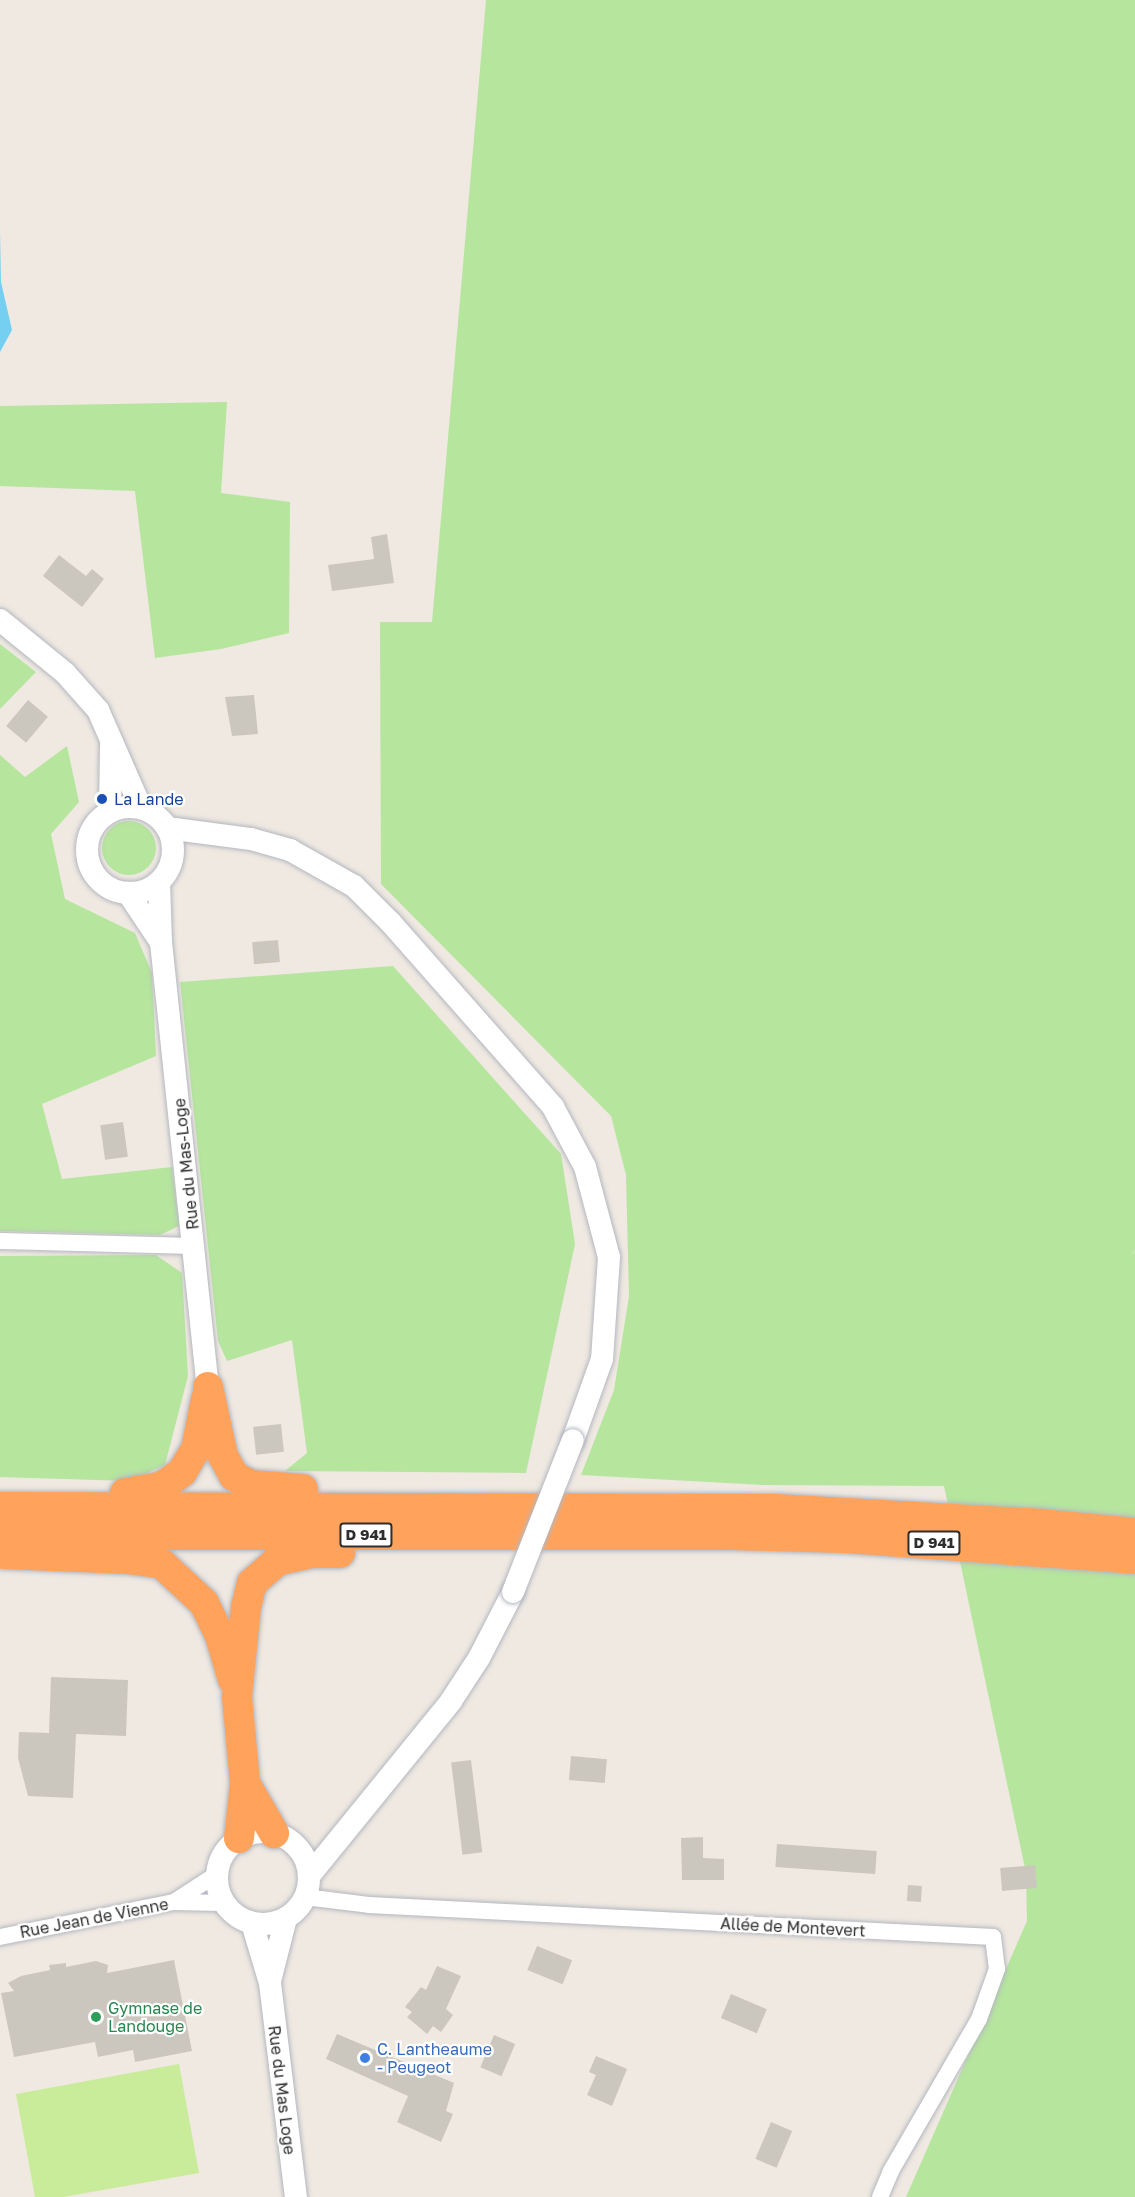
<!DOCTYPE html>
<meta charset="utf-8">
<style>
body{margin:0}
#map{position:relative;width:1135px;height:2197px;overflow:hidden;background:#efe9e1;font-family:"Golos Text",sans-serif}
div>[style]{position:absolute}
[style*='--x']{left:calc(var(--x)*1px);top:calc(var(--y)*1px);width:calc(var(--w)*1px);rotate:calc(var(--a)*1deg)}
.green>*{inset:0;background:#b6e59e}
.round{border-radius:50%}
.pitch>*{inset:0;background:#c9ec9a}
.water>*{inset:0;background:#75cff0}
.building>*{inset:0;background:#cbc7bf;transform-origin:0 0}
.roads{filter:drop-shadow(0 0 2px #b4b7c1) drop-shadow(0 0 2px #b4b7c1)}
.street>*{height:16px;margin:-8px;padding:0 8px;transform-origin:8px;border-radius:8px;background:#fff}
.secondary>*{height:22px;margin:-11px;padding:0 11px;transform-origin:11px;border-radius:11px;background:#fff}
.secondary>.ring{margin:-11px;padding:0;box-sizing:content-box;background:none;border:22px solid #fff;border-radius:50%}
.highway>*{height:30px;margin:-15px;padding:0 15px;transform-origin:15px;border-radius:15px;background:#ffa35c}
.bridges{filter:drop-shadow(0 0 2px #b4b7c1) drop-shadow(0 0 2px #b4b7c1)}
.secondary-bridge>*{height:22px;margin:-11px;padding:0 11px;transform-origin:11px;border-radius:11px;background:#fff}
.dots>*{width:16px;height:16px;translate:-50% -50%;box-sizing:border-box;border:3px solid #fff;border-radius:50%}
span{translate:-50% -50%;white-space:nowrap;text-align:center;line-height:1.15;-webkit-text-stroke:4.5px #fff;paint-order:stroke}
.shield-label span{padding:2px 4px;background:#fff;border:2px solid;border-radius:4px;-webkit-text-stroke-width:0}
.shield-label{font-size:15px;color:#2e2e2e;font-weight:700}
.transit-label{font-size:16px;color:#164399}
.left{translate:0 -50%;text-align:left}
.street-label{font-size:16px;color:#2e2e2e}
.leisure-label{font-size:16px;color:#27864d}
.shop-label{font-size:16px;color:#366cbe}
</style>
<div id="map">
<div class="green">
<i style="clip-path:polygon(486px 0,1135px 0,1135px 1250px,1129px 1257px,1135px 1251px,1135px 2197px,906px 2197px,1027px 1921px,1026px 1873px,944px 1486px,763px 1485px,581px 1475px,614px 1390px,629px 1296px,626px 1175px,611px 1116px,381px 884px,380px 622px,432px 622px)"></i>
<i style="clip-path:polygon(227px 402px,221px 493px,290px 502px,289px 633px,221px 649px,155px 658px,135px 491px,0 486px,0 406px)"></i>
<i style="clip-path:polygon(0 644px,36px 672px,0 709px)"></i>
<i style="clip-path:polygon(67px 746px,79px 802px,51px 834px,65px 899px,135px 933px,152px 973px,156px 1056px,42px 1104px,62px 1179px,172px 1167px,179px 1226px,160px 1235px,0 1231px,0 755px,25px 777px)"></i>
<i class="round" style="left:102px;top:821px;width:54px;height:54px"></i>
<i style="clip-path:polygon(393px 966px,561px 1154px,575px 1244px,526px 1473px,285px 1471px,307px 1453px,292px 1340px,227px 1361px,218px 1341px,180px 982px)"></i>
<i style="clip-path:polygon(156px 1255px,182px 1273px,188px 1376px,165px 1465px,129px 1481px,0 1477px,0 1256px)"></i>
</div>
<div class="pitch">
<i style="clip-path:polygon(179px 2064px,199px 2173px,63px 2197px,35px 2197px,16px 2094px)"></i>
</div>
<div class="water">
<i style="clip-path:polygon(0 231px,1px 282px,12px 330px,0 352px)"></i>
</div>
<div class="building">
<i style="clip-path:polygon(387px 534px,394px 583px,332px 591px,328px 565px,374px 559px,371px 537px)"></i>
<i style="clip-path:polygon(59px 555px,86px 576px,92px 569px,104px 579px,82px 607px,43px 576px)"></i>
<i style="clip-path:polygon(254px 695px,258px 734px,232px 736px,225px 697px)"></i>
<i style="left:28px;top:700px;width:26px;height:34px;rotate:40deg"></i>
<i style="left:278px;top:940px;width:22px;height:26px;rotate:85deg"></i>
<i style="left:123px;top:1122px;width:35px;height:23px;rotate:82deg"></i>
<i style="left:281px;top:1424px;width:28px;height:28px;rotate:84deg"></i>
<i style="clip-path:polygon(51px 1677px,128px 1680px,126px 1736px,76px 1734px,73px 1798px,28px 1796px,18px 1758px,19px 1732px,49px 1733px)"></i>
<i style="left:571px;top:1756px;width:36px;height:24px;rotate:5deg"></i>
<i style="left:471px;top:1760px;width:93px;height:20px;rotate:83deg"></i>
<i style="clip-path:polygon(703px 1837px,703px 1858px,724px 1859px,724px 1880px,682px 1880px,681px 1838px)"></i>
<i style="left:777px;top:1844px;width:100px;height:23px;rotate:4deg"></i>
<i style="left:1035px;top:1865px;width:23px;height:35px;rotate:85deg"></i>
<i style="left:908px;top:1885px;width:14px;height:16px;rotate:4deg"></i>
<i style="left:537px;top:1946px;width:38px;height:26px;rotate:22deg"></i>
<i style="clip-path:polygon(174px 1960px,192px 2051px,135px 2062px,133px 2050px,98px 2057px,95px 2042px,14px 2057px,1px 1993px,14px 1991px,8px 1983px,21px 1976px,50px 1970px,49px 1965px,66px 1963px,66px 1967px,96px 1961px,108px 1965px,107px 1973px)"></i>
<i style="clip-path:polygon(437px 1966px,461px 1976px,446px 2009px,453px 2015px,441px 2032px,433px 2026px,427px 2034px,407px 2017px,412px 2012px,405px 2007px,421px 1987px,426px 1990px)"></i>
<i style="left:731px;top:1994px;width:39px;height:26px;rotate:23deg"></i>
<i style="clip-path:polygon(337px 2034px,454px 2083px,446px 2111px,453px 2114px,441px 2142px,397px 2122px,408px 2096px,326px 2059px)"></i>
<i style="left:494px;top:2035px;width:23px;height:35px;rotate:23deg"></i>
<i style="clip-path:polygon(596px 2056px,627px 2069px,612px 2106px,587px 2095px,596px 2075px,589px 2072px)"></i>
<i style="left:771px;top:2122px;width:23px;height:40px;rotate:23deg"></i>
</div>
<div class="roads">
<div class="street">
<i style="--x:0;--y:1241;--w:195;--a:1.5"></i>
<i style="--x:305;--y:1897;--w:64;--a:7.1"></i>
<i style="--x:369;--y:1905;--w:625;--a:2.94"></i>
<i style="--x:993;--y:1937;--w:32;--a:83"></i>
<i style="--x:997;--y:1969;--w:53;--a:109.8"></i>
<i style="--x:979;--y:2019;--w:176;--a:120.1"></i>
<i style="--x:891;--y:2171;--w:28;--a:113"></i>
<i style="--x:174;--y:1902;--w:51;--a:-33.1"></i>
<i style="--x:0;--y:1937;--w:177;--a:-11.4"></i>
<i style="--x:174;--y:1902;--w:50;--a:1.1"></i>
</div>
<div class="secondary">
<i style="--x:0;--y:620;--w:84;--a:39.2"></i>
<i style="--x:65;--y:673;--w:50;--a:48.3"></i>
<i style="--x:98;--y:710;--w:107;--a:66.3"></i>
<i class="ring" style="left:87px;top:807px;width:64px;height:64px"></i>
<i style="--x:110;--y:812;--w:66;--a:-89.1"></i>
<i style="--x:167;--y:828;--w:85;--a:7.5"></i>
<i style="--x:251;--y:839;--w:41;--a:15.8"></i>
<i style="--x:290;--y:850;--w:73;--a:29.4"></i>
<i style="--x:354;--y:886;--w:52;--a:45"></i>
<i style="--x:391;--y:923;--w:245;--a:48.6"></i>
<i style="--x:553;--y:1107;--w:68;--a:61.9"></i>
<i style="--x:585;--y:1167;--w:93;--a:75.1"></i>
<i style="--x:609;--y:1257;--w:102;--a:93.9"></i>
<i style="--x:602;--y:1359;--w:86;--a:109.7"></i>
<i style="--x:159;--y:882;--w:60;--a:88.1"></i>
<i style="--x:161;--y:942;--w:447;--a:84"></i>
<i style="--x:128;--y:893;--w:58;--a:56.3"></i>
<i class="ring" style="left:217px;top:1832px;width:70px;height:70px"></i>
<i style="--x:309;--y:1876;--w:225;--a:-50.9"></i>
<i style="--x:451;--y:1701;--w:51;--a:-56.9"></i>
<i style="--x:479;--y:1658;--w:74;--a:-62.7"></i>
<i style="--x:252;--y:1923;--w:63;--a:73.3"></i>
<i style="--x:270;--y:1983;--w:216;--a:83.1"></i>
<i style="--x:270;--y:1981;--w:65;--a:-75.7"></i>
</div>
<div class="highway">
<i style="--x:208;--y:1387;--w:71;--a:77.7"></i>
<i style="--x:223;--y:1456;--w:23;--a:61"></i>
<i style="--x:234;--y:1476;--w:19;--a:28"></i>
<i style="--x:251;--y:1485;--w:52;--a:4.4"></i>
<i style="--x:125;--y:1493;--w:39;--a:-10"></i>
<i style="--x:163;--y:1486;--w:24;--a:-36"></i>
<i style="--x:182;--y:1472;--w:27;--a:-59"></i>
<i style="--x:196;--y:1449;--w:51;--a:-78.7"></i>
<i style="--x:0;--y:1507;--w:776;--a:0.15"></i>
<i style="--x:776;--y:1509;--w:254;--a:3.2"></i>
<i style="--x:1030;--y:1523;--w:105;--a:5.4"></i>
<i style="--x:0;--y:1535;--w:732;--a:0"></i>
<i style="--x:732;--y:1535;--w:113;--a:1.5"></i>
<i style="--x:845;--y:1538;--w:291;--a:4.1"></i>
<i style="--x:5;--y:1554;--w:123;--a:2.3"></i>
<i style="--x:128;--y:1559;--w:34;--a:8"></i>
<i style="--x:162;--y:1564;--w:57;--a:42.9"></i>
<i style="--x:204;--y:1603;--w:37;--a:64"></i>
<i style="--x:220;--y:1636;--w:46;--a:73.5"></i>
<i style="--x:245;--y:1783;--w:58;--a:59.9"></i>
<i style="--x:239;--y:1838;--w:55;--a:-83.8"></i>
<i style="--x:245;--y:1783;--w:86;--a:-95.3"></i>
<i style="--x:237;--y:1697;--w:90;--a:-84.3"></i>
<i style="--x:246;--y:1607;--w:25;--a:-76"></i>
<i style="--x:252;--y:1583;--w:33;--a:-41"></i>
<i style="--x:277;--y:1561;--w:36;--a:-13"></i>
<i style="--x:312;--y:1553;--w:28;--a:0"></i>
</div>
</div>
<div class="bridges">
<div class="secondary-bridge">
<i style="--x:513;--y:1592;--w:163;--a:-68.5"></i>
</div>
</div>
<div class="dots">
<i style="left:102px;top:799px;background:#1a4fb4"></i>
<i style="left:96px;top:2017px;background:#2e9e5b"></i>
<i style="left:365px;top:2058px;background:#3f7fe0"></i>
</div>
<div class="shield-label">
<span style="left:366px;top:1535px">D 941</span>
<span style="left:934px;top:1543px">D 941</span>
</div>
<div class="transit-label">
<span class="left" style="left:114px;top:799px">La Lande</span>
</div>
<div class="street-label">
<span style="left:186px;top:1164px;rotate:-96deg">Rue du Mas-Loge</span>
<span style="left:94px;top:1918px;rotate:-11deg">Rue Jean de Vienne</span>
<span style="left:793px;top:1927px;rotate:3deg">Allée de Montevert</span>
<span style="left:282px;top:2090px;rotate:83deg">Rue du Mas Loge</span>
</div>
<div class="leisure-label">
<span class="left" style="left:108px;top:2017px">Gymnase de<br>Landouge</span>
</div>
<div class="shop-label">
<span class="left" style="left:377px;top:2058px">C. Lantheaume<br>- Peugeot</span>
</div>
</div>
